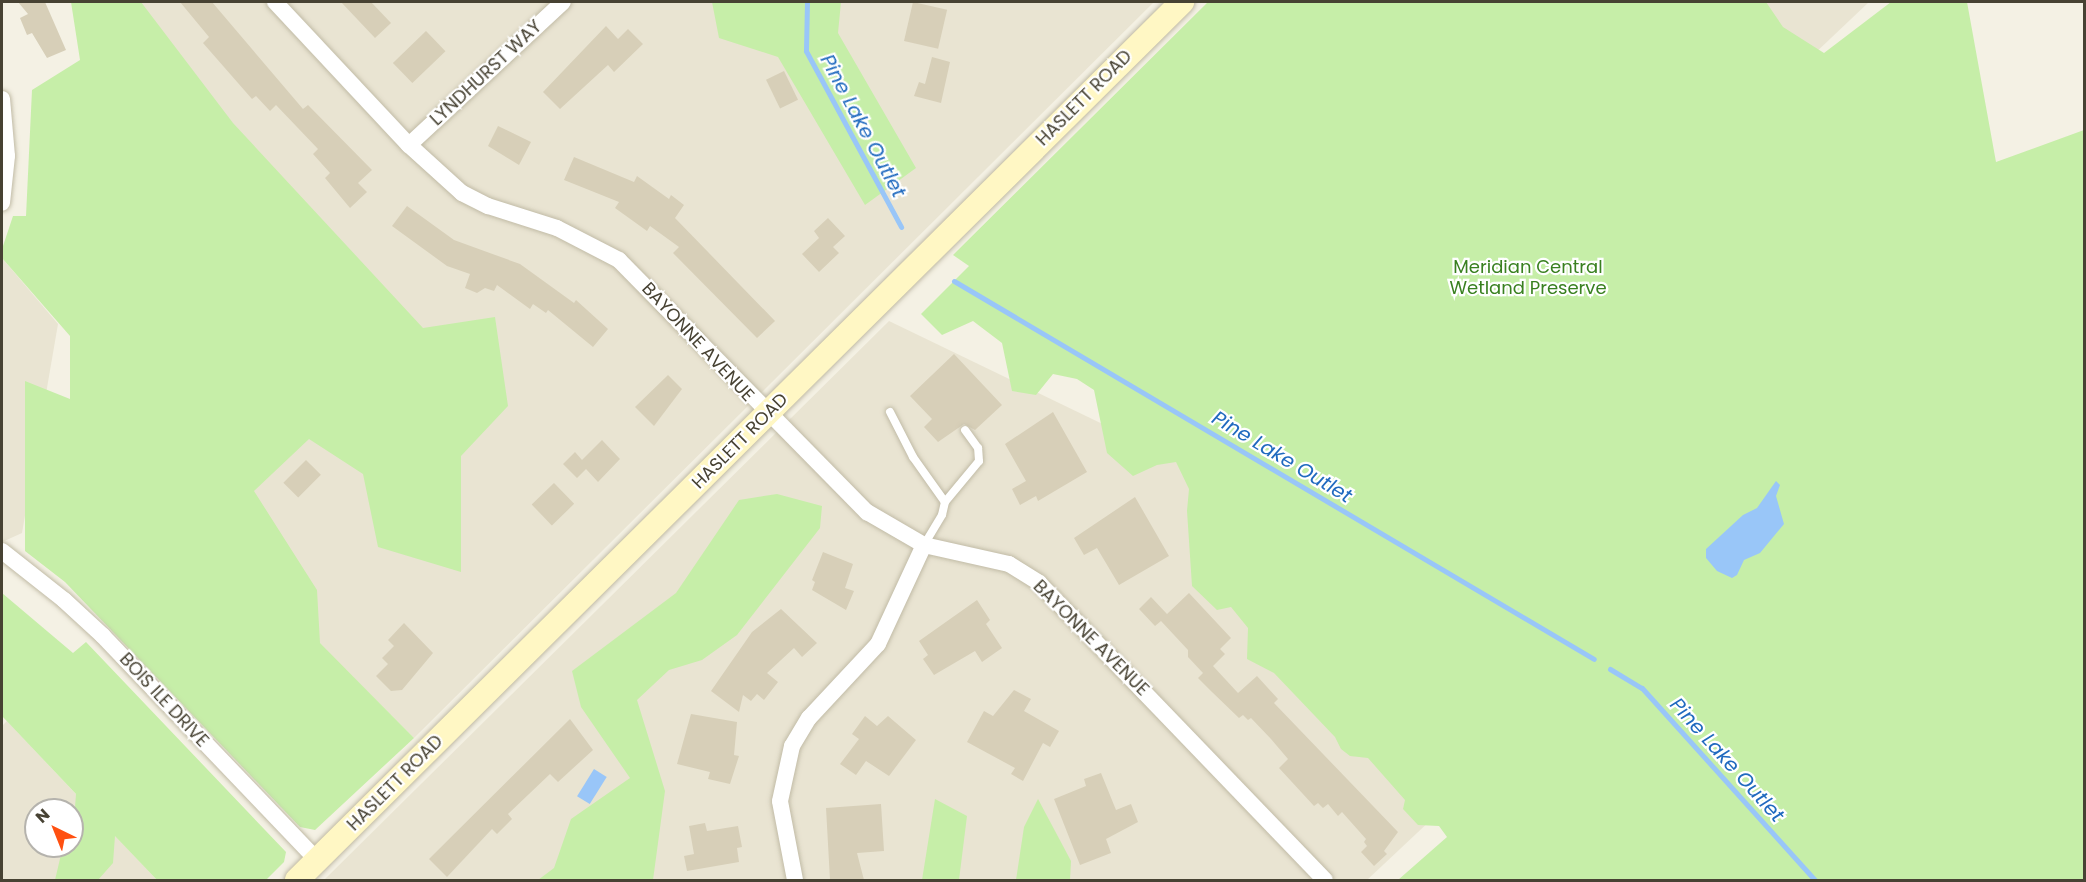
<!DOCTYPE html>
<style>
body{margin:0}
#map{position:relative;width:2086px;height:882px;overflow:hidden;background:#f4f1e4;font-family:Poppins,sans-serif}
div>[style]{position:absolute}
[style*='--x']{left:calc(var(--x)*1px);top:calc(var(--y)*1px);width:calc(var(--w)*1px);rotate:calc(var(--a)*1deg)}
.residential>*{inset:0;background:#e9e4d2}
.green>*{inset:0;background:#c6eea8}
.water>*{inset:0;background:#99c6f8;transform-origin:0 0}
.stream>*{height:5px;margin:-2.5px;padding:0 2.5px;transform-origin:2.5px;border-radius:2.5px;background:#99c6f8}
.building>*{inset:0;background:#d7cfb8;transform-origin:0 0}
.roads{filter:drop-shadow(0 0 2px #c1bba6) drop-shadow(0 0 2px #c1bba6)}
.lane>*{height:8px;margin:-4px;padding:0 4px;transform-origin:4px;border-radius:4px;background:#fff}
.street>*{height:16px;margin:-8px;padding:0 8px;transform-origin:8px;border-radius:8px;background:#fff}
.secondary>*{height:24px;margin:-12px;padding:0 12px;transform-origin:12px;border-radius:12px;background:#fff7c4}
span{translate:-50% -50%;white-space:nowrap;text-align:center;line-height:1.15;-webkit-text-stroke:4.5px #fff;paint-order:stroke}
.street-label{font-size:18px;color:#474233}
.park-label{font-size:18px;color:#398020}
.water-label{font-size:20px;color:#206abf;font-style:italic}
.frame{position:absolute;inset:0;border:3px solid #474233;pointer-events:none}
.north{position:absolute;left:24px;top:798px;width:60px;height:60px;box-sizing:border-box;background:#fff;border:2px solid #b5b3ad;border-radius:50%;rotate:317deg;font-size:16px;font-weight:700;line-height:24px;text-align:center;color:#474233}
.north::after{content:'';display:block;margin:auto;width:21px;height:27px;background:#ff5011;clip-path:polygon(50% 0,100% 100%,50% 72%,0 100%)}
</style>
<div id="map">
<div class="residential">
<i style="clip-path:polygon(119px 2px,1154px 2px,414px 738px,210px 533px)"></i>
<i style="clip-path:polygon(1648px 2px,1869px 2px,1753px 112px)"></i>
<i style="clip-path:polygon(2px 258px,58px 324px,22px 533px,2px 542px)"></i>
<i style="clip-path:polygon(889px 321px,1598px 663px,1367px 880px,324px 880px)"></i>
<i style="clip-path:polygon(evenodd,7px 721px,157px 880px,2px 880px,2px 726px,7px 721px,36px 810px,72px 810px,72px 846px,36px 846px,36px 810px)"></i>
</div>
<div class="green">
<i style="clip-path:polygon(71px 2px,141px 2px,233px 123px,423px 328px,495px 317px,508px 406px,461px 456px,461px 572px,378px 547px,363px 474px,309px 439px,254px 491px,317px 590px,320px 643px,414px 738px,315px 830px,300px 827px,65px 582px,25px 551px,25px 381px,70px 399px,70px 336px,2px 258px,2px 249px,13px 216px,26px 216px,32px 90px,80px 60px)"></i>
<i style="clip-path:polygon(712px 2px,841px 2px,838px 33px,916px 168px,865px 205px,778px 57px,719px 38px)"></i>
<i style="clip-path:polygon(1208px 2px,1766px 2px,1783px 27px,1824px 53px,1891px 2px,1967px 2px,1996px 162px,2084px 130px,2084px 880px,1398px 880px,1447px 837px,1439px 826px,1418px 825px,1403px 809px,1405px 800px,1368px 758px,1350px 756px,1341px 749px,1335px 737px,1274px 673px,1247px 659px,1248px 628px,1231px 607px,1217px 610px,1192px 586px,1187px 511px,1189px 489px,1176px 462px,1157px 465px,1133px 476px,1107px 453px,1094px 390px,1077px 379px,1053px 374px,1036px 395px,1012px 391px,1002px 343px,973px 321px,942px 335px,921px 314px,969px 266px,953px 255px)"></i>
<i style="clip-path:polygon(777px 494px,822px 506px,820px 528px,737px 635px,702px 660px,669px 670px,637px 700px,665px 791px,653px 880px,538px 880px,554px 868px,571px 819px,630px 778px,581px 707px,572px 671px,676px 593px,739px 500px)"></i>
<i style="clip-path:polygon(2px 593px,73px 653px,86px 642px,286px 852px,284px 862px,266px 880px,157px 880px,115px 836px,113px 863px,98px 880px,55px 880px,63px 846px,72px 846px,76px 794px,2px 716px)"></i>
<i style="clip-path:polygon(935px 799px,967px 816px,959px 880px,922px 880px)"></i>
<i style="clip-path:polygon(1038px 799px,1071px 861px,1070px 880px,1016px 880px,1024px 827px)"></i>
</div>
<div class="water">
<i style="clip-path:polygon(1776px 481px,1780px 485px,1776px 496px,1784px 524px,1760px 553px,1744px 560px,1737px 575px,1732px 578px,1717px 571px,1706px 558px,1706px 549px,1743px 515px,1757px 508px)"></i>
<i style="left:594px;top:769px;width:15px;height:32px;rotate:32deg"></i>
</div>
<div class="stream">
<i style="--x:807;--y:2;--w:49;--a:91.2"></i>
<i style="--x:806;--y:51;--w:200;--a:61.6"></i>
<i style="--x:954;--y:281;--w:743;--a:30.57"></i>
<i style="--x:1610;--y:669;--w:37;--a:31"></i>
<i style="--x:1642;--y:688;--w:258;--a:48"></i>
</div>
<div class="building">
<i style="clip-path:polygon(18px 2px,45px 2px,66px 50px,47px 58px,32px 33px,27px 35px,20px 18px,28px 14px)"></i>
<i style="clip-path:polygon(180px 2px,212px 2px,303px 109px,308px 105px,372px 170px,358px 183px,367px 192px,350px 208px,325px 178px,330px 173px,313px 154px,318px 149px,276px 105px,270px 111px,256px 96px,252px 99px,203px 43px,209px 37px)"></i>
<i style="clip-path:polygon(341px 2px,371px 2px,391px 23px,375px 38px)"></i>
<i style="left:913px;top:2px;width:35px;height:40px;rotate:13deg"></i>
<i style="clip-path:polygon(606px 26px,618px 39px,628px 29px,643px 44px,614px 72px,608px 65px,560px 109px,543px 92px)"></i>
<i style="left:426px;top:31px;width:28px;height:46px;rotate:46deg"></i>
<i style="clip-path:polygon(932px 57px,950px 62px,941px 103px,914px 96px,919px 82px,925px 84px)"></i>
<i style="left:784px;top:71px;width:32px;height:20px;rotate:64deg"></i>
<i style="clip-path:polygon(498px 126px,531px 142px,519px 165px,488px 146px)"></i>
<i style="clip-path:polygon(574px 157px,634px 182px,637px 176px,669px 199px,671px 195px,684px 205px,675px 218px,775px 321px,757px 338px,673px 253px,679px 247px,650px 226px,647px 231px,615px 208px,619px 202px,564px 180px)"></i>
<i style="clip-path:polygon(407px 206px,454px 240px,520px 264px,574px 303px,576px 300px,608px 329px,593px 347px,548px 310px,546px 313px,533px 304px,530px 309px,497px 285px,494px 291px,485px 288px,477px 293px,465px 288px,470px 274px,447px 266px,392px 226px)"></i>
<i style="clip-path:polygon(828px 218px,845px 236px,833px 247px,839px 253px,819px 272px,802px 254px,819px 238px,814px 231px)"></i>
<i style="clip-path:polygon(954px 354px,1002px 405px,975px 430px,964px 424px,938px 442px,924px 427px,932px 419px,910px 396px)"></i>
<i style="clip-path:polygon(668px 375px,682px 389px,654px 426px,635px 407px)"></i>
<i style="clip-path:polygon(1053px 412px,1087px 472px,1038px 501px,1036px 496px,1020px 505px,1012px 489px,1026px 481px,1005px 444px)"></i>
<i style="clip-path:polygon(602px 440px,620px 459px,598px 482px,586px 469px,577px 478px,563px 464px,575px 452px,582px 460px)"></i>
<i style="left:306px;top:460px;width:21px;height:32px;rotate:45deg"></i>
<i style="left:554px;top:483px;width:29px;height:31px;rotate:46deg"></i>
<i style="clip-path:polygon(1135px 497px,1169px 556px,1119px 585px,1097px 548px,1084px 555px,1074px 538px)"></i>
<i style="clip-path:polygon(823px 552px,853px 564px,845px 588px,854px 591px,846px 610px,812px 590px,815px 582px,812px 580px)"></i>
<i style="clip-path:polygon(1189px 593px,1231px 638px,1220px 649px,1225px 654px,1213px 666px,1238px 693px,1257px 676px,1278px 699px,1274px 703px,1398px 832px,1384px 851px,1387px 854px,1374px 866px,1361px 852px,1367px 846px,1364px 842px,1366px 839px,1342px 812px,1338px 816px,1328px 804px,1323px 808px,1318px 803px,1314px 806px,1279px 768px,1288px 759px,1271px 739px,1251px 718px,1248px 720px,1243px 715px,1239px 718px,1212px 692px,1198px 678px,1203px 673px,1188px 657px,1188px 650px,1161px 621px,1155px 626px,1139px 609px,1151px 597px,1167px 614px)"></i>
<i style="clip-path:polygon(977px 600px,990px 620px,986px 624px,1002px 648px,982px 662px,975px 651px,934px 675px,923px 659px,928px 655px,919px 641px)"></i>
<i style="clip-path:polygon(781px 609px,817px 643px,802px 657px,794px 648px,767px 673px,778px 682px,764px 700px,757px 694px,751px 701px,743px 695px,739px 712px,711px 691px,752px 632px)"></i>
<i style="clip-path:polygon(404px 623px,433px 653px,402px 690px,391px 691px,376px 676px,388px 664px,382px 658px,394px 646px,388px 640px)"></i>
<i style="clip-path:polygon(1014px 690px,1031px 699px,1024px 711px,1059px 731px,1050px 747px,1043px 743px,1023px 781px,1011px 774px,1015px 768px,967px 742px,984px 711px,993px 716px)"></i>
<i style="clip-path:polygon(691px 714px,737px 722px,734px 755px,739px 756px,730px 784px,708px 779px,710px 772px,677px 764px)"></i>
<i style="clip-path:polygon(865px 716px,877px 726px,888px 716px,916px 740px,889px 776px,866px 761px,856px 775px,840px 764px,859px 739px,852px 734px)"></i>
<i style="clip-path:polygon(570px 719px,593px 750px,558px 782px,550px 774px,508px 814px,512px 819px,497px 834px,492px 829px,447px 877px,429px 859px)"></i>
<i style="clip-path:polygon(1101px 773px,1116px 810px,1131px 804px,1138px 822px,1106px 839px,1111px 853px,1080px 865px,1054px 799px,1086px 786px,1084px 779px)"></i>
<i style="clip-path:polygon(881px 804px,884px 851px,857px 853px,864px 880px,830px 880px,826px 808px)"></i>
<i style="clip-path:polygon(705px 823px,707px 831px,738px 826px,742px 847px,737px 848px,739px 862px,687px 871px,684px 856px,694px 854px,689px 826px)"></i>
</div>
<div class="roads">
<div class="lane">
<i style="--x:890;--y:412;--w:51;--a:62.9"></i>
<i style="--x:913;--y:457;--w:55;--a:54.6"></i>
<i style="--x:945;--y:502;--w:13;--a:103"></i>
<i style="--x:942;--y:515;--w:35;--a:121"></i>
<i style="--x:945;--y:502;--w:53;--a:-50.3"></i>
<i style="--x:979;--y:461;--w:13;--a:-94"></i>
<i style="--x:978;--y:448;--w:22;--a:-126"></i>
</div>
<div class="street">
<i style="--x:275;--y:2;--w:196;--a:46.9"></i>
<i style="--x:409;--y:145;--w:72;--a:42.2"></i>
<i style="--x:462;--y:193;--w:29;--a:27"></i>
<i style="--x:488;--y:206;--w:72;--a:17.7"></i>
<i style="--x:557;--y:228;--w:70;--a:27.3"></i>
<i style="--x:619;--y:260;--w:354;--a:45.5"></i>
<i style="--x:867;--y:512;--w:66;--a:30.1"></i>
<i style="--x:924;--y:545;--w:87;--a:12.6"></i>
<i style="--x:1009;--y:564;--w:36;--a:32"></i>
<i style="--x:1039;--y:583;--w:412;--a:46.1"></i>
<i style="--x:2;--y:99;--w:57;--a:85"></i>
<i style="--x:7;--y:156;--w:47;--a:96.1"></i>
<i style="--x:409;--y:145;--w:210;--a:-42.9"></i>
<i style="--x:2;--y:551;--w:79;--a:38.3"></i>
<i style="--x:64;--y:600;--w:53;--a:42.7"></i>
<i style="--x:103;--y:636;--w:310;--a:46.3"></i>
<i style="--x:795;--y:880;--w:80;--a:-100.8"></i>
<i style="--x:780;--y:801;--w:56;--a:-77.7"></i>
<i style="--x:792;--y:746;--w:33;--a:-59"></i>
<i style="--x:809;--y:718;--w:101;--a:-47"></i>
<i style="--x:878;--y:644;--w:109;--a:-65.1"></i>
</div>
<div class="secondary">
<i style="--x:297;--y:880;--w:1247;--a:-44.77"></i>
</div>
</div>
<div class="street-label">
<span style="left:486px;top:73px;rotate:-43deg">LYNDHURST WAY</span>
<span style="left:1084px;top:98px;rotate:-45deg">HASLETT ROAD</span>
<span style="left:698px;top:342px;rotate:47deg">BAYONNE AVENUE</span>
<span style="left:740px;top:441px;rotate:-45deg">HASLETT ROAD</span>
<span style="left:1091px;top:638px;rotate:45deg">BAYONNE AVENUE</span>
<span style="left:164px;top:700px;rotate:47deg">BOIS ILE DRIVE</span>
<span style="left:395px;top:783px;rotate:-45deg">HASLETT ROAD</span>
</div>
<div class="park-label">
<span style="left:1528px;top:278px">Meridian Central<br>Wetland Preserve</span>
</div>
<div class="water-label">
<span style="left:863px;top:126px;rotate:62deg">Pine Lake Outlet</span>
<span style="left:1282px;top:457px;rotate:31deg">Pine Lake Outlet</span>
<span style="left:1727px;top:760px;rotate:48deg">Pine Lake Outlet</span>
</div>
<div class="frame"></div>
<div class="north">N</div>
</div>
